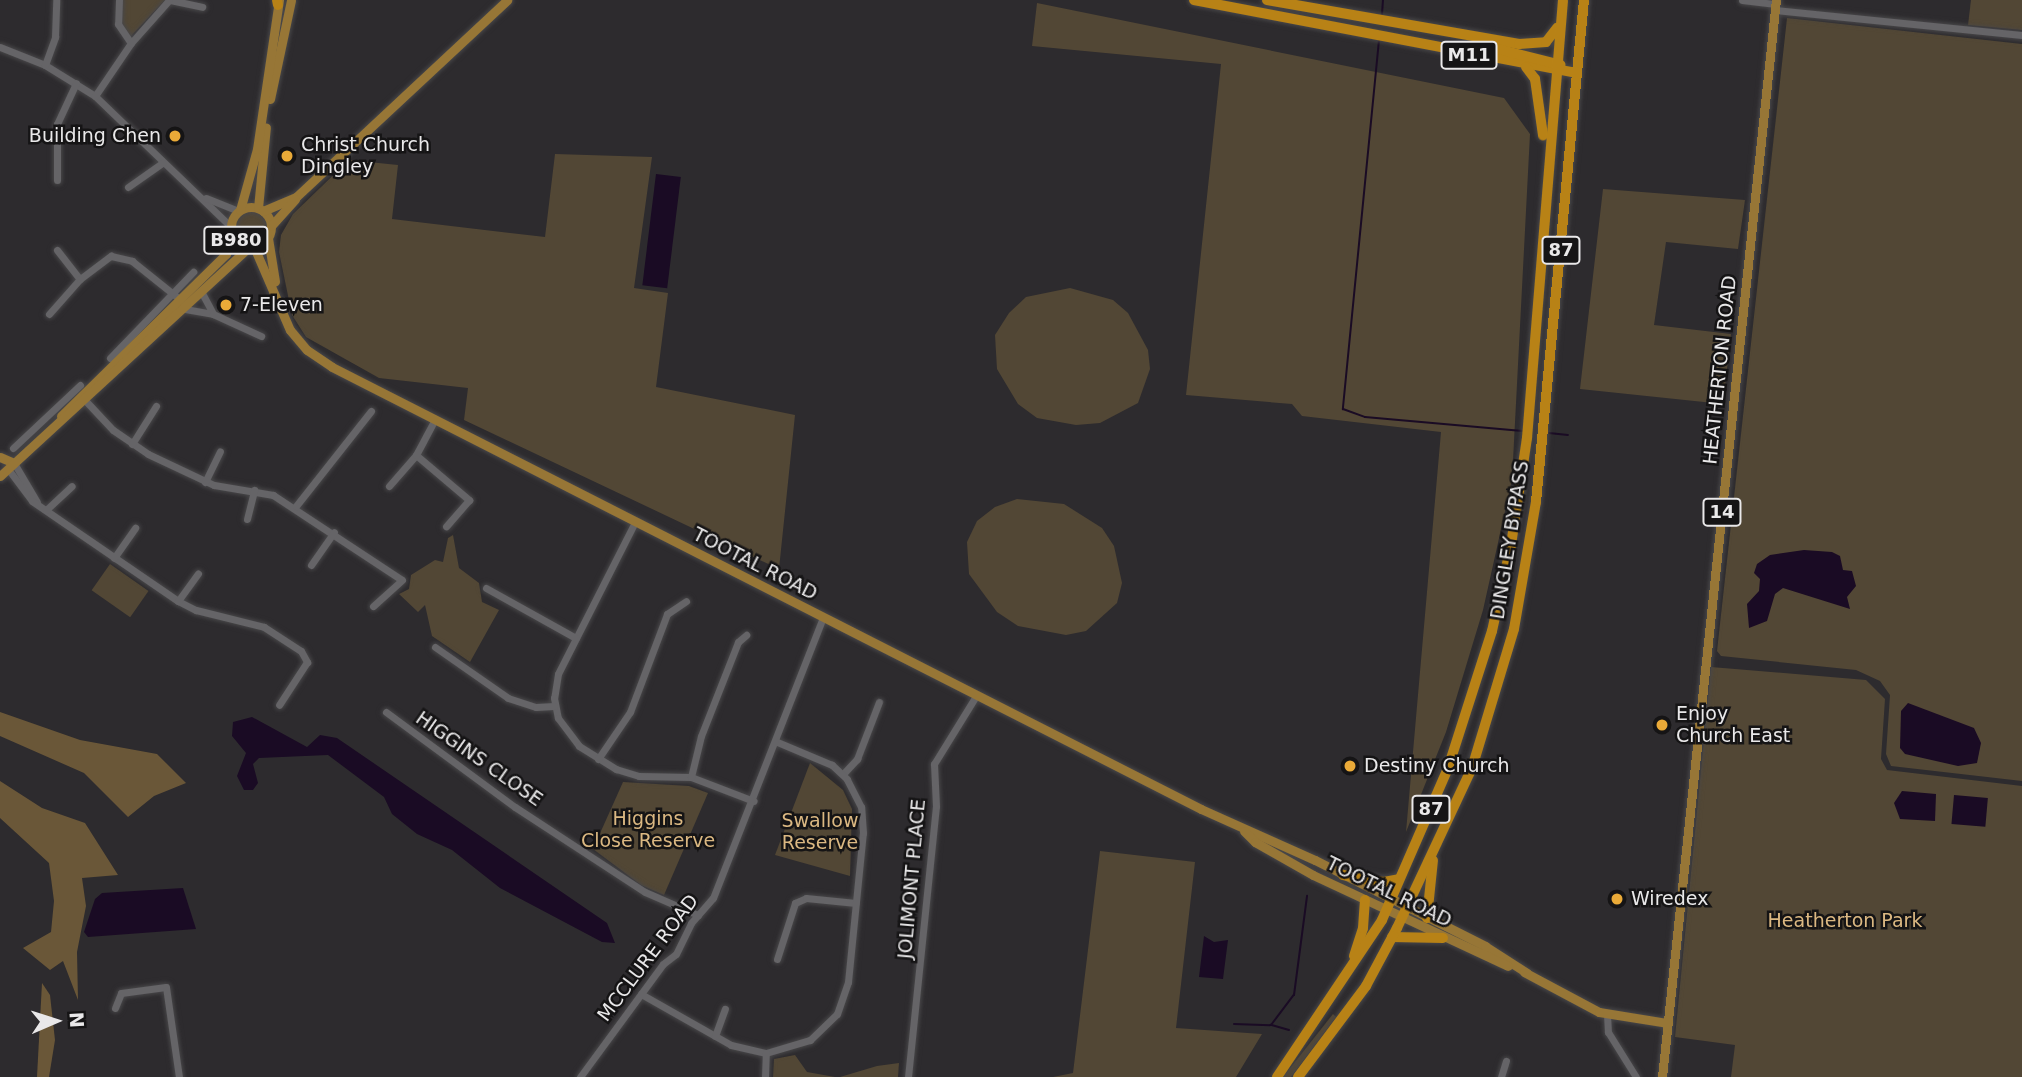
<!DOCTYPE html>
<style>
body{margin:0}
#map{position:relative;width:2022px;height:1077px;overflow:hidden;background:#2d2b2e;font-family:"DejaVu Sans",sans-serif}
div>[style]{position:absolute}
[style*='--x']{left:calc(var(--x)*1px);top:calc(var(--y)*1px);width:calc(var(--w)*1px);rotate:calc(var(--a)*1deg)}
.green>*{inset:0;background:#524735;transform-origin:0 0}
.round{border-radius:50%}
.forest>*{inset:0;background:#6a5738}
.water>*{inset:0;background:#1a0b24;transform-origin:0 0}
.stream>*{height:2px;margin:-1px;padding:0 1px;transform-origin:1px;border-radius:1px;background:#1a0b24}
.roads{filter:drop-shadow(0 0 2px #484749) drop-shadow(0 0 2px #484749)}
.minor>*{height:7px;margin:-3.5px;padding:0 3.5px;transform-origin:3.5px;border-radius:3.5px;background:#656467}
.major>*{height:9px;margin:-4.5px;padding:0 4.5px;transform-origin:4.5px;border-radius:4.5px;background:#977636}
.major>.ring{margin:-4.5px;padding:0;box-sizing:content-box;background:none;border:9px solid #977636;border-radius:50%}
.highway>*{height:10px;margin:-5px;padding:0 5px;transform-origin:5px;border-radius:5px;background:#b88216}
.dots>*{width:19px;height:19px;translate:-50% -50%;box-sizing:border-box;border:4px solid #151415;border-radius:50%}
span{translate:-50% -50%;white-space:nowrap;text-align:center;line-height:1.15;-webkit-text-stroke:5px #151415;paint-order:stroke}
.shield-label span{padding:2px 5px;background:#151415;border:2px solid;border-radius:5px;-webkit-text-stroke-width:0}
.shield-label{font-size:18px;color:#e9e8e9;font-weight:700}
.poi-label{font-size:19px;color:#e9e8e9}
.right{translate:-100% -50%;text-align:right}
.left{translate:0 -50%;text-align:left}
.street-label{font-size:19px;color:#e9e8e9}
.park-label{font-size:19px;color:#dbb882}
.north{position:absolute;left:21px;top:986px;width:70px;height:70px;-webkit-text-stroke:5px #151415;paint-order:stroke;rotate:87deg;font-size:19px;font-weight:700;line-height:28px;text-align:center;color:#e9e8e9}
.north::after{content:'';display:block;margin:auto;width:24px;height:32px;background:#e9e8e9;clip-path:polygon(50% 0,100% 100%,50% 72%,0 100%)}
</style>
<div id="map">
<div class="green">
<i style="clip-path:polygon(121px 0,165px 0,131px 36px,121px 28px)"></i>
<i style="clip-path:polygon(1971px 0,2022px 0,2022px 30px,1968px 25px)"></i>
<i style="clip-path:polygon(1037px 3px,1504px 98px,1530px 134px,1512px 480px,1483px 610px,1446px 732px,1406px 832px,1441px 432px,1302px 416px,1292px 404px,1186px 395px,1221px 64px,1032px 46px)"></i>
<i style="clip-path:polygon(1787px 18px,2022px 44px,2022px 781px,1891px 766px,1886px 754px,1890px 695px,1880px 681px,1856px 670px,1721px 656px,1717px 651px)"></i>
<i style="clip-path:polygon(555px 154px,652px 157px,634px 288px,668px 293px,656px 387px,795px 415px,779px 569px,464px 420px,468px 388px,379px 378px,306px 337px,292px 315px,279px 252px,281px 235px,293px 214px,349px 160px,398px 165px,392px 219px,545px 237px)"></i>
<i style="clip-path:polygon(1603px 189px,1745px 200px,1738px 249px,1666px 242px,1654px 325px,1731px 334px,1723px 404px,1580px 389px)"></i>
<i class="round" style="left:234px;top:210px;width:34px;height:34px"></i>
<i style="clip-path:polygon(1070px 288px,1113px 300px,1128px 313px,1148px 350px,1150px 369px,1138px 403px,1100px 423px,1076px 425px,1037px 418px,1018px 404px,997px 369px,995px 335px,1009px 313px,1026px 297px)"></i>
<i style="clip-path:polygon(1017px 499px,1064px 504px,1102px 528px,1114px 546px,1122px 583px,1117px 603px,1086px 631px,1066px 635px,1018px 626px,997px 612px,969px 574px,967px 542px,977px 521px,995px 507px)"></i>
<i style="clip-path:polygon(453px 535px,459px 568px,479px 583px,482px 602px,499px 610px,470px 662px,432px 636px,425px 605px,418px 612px,399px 594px,409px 589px,411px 575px,435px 560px,443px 562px,448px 538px)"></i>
<i style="left:110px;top:564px;width:47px;height:32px;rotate:35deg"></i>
<i style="clip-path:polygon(1711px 667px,1866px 680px,1885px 699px,1881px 759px,1887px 770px,2022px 786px,2022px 1077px,1731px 1077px,1735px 1045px,1675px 1037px)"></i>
<i style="clip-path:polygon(810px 763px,843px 790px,852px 809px,850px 876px,775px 855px)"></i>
<i style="clip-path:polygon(623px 782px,689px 786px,708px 793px,664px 895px,641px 885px,593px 849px)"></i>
<i style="clip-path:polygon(1100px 851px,1195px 862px,1176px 1028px,1262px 1034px,1236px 1077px,1053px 1077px,1073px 1073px)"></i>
<i style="clip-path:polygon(1333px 1014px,1336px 1017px,1291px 1077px,1283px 1077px)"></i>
<i style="clip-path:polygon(795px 1055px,807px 1072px,835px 1077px,773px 1077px,774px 1059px)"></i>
<i style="clip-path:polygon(899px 1063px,898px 1077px,840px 1077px,877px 1066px)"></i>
</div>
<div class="forest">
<i style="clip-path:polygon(0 712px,80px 740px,157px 754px,186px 783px,154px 796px,128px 817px,84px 773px,0 736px)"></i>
<i style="clip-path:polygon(0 781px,42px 808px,85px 823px,118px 875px,82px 878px,86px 906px,77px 952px,78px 1000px,63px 961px,50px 970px,23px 948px,51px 932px,54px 901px,49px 863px,0 818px)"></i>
<i style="clip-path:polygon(42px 983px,50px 995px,55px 1040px,49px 1077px,37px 1077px)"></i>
</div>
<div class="water">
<i style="left:656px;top:174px;width:25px;height:112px;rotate:7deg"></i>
<i style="clip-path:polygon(1804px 550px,1832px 552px,1840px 556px,1843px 570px,1852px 571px,1856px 586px,1847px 597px,1850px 609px,1783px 588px,1775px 594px,1767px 621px,1749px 628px,1747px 604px,1759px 591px,1760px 579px,1754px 573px,1757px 564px,1770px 555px)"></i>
<i style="clip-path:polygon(1908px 703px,1974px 728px,1981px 743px,1977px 763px,1958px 766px,1905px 754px,1900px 748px,1901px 711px)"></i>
<i style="clip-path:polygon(252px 717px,307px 747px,320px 735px,337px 738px,607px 923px,615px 943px,602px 942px,500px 888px,452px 850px,417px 834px,392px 814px,384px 797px,328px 755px,259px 758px,253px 764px,258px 783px,253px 790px,244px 790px,237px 776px,246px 753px,232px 736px,233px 722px)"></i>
<i style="clip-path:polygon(1902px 791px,1936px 794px,1935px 821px,1900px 819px,1894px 803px)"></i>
<i style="left:1954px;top:795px;width:34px;height:29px;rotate:5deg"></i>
<i style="clip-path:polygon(183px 888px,196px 929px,88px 937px,84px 932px,95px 899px,102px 893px)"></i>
<i style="clip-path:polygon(1204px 936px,1214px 942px,1228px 940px,1223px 979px,1199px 977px)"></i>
</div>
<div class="stream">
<i style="--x:1382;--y:14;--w:14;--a:-86"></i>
<i style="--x:1379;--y:40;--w:371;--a:95.6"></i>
<i style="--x:1343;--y:409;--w:23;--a:20"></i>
<i style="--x:1365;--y:417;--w:158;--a:5.1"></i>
<i style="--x:1549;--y:433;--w:19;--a:6"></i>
<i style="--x:1234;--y:1024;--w:36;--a:2"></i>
<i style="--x:1289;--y:1030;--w:19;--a:-164"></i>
<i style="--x:1271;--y:1025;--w:38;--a:-53"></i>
<i style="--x:1294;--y:995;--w:100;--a:-82.5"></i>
</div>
<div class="roads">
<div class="minor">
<i style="--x:119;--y:0;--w:24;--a:92"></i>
<i style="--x:118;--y:24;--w:23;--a:56"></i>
<i style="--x:170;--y:0;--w:33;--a:12"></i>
<i style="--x:1742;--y:0;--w:34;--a:7"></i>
<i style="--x:1775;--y:10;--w:248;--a:5.8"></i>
<i style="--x:0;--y:47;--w:48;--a:21.8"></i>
<i style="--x:45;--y:65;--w:59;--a:31.8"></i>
<i style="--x:95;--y:96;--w:189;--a:43.9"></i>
<i style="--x:45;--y:65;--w:30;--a:-70"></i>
<i style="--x:55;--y:37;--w:37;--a:-88"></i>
<i style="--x:95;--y:96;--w:64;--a:-55.8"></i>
<i style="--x:131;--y:43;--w:57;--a:-48.5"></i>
<i style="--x:57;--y:180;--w:56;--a:-90"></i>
<i style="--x:57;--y:124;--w:45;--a:-65.1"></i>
<i style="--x:128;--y:187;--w:42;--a:-35.2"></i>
<i style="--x:206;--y:198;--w:35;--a:22"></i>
<i style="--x:57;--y:250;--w:37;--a:52"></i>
<i style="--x:202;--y:293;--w:24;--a:62"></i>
<i style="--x:185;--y:309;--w:28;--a:10"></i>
<i style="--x:213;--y:314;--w:53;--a:24.6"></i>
<i style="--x:49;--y:314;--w:47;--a:-48.5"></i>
<i style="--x:80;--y:279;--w:39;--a:-37"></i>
<i style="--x:111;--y:256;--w:22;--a:13"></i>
<i style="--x:132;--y:261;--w:64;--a:38.7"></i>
<i style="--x:110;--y:358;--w:120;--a:-46"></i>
<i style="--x:82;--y:397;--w:45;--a:46.8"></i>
<i style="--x:113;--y:430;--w:42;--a:34.4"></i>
<i style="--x:148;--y:454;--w:73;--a:25.2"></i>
<i style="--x:214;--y:485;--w:60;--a:9.6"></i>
<i style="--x:273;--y:495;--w:154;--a:33.4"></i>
<i style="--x:402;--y:580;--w:39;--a:138"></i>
<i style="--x:132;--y:444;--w:45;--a:-57.7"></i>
<i style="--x:13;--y:448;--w:92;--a:-43.2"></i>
<i style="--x:416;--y:455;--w:70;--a:40.3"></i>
<i style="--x:469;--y:500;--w:35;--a:131"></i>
<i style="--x:14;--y:463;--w:45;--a:59.5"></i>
<i style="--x:8;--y:469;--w:40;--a:53"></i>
<i style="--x:32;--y:501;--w:177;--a:34.4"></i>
<i style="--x:178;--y:601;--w:20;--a:27"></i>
<i style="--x:196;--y:610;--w:70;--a:14"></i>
<i style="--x:264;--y:627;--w:44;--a:33"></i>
<i style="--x:301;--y:651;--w:13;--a:61"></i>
<i style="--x:307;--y:662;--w:51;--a:123.1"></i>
<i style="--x:205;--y:482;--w:34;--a:-64"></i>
<i style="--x:389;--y:486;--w:41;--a:-48.9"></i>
<i style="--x:416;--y:455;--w:40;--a:-62"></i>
<i style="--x:296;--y:506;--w:121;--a:-51.7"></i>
<i style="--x:46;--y:510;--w:35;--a:-43"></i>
<i style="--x:247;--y:519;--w:30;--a:-76"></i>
<i style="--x:635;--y:522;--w:170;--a:116.9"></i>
<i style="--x:558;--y:674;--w:24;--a:99"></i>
<i style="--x:554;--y:698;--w:20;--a:79"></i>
<i style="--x:558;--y:718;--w:35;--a:53"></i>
<i style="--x:579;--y:746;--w:44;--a:31.9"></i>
<i style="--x:616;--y:769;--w:24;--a:17"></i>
<i style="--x:639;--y:776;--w:52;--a:1.1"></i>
<i style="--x:691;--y:777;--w:67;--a:20.9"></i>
<i style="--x:114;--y:558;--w:37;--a:-55"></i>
<i style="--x:311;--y:565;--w:40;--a:-55.1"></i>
<i style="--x:486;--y:588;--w:103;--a:29.1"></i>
<i style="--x:178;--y:601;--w:34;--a:-54"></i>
<i style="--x:435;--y:647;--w:89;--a:34.9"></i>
<i style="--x:508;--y:698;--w:29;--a:18"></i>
<i style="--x:536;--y:707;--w:18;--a:-3"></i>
<i style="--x:386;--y:712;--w:160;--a:36.4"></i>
<i style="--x:515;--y:807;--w:155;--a:33.2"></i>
<i style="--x:645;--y:892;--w:58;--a:23.5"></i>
<i style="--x:598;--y:759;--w:57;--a:-55.8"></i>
<i style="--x:630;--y:712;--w:105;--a:-69.3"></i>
<i style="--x:667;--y:614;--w:23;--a:-34"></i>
<i style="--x:843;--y:774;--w:21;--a:-47"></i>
<i style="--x:857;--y:759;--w:61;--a:-68.9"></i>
<i style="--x:691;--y:777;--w:42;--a:-76.3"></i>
<i style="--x:701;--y:736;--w:101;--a:-68.5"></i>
<i style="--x:738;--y:642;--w:11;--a:-41"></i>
<i style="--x:777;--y:959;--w:59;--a:-72.2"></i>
<i style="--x:795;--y:903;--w:12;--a:-24"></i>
<i style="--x:806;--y:898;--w:50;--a:5.7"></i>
<i style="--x:641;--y:994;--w:103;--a:29.5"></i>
<i style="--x:731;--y:1045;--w:36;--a:13"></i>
<i style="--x:766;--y:1053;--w:46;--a:-16.5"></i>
<i style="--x:810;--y:1040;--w:37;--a:-44"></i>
<i style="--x:837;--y:1014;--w:34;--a:-71"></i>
<i style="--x:848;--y:982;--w:150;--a:-84.3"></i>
<i style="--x:863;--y:833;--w:26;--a:-94"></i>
<i style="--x:861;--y:807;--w:31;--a:-117"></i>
<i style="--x:847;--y:779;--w:21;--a:-137"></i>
<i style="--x:832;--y:765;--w:60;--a:-157.3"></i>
<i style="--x:115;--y:1008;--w:16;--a:-68"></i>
<i style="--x:121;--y:993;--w:45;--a:-7.6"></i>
<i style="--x:166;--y:987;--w:91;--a:81.8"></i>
<i style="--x:1607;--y:1014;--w:18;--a:87"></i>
<i style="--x:1608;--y:1032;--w:53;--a:58.1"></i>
<i style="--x:715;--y:1036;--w:29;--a:-70"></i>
<i style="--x:580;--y:1077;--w:140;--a:-53.7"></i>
<i style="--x:663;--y:964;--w:16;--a:-38"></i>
<i style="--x:676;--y:954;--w:34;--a:-64"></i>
<i style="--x:691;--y:923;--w:33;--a:-49"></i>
<i style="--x:713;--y:898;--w:301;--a:-68.6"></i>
<i style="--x:765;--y:1077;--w:24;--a:-88"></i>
<i style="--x:908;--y:1077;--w:272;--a:-84.1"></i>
<i style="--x:936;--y:806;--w:42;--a:-92.7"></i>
<i style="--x:934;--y:764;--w:80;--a:-58.3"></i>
<i style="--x:1501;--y:1077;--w:17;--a:-73"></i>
</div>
<div class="major">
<i style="--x:270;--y:99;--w:101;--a:-78"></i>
<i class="ring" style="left:231px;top:207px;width:31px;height:31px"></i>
<i style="--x:258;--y:208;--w:81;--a:-84.4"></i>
<i style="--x:240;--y:210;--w:63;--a:-74.4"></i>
<i style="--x:257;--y:149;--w:151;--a:-81.6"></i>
<i style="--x:263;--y:211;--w:36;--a:-23"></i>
<i style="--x:296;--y:197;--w:289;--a:-43"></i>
<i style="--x:271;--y:226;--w:36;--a:-48"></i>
<i style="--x:268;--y:238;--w:44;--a:80.8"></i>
<i style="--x:254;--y:247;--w:90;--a:66.6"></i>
<i style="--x:290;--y:330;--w:26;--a:50"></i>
<i style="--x:307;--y:350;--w:30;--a:34"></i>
<i style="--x:332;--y:367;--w:975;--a:26.96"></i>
<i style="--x:1201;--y:809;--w:125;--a:24.1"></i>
<i style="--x:1315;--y:860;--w:191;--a:26.8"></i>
<i style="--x:1485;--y:946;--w:50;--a:32.7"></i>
<i style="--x:61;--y:416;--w:231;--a:-44.5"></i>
<i style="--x:226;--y:254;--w:20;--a:-70"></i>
<i style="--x:0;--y:457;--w:15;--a:23"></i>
<i style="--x:0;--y:476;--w:338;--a:-42.6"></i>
<i style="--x:1244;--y:831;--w:16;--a:45"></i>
<i style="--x:1255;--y:842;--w:67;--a:29.6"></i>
<i style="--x:1313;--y:875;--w:215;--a:25"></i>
<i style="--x:1524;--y:972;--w:85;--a:28.1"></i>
<i style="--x:1599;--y:1012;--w:70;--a:9.1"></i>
<i style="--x:1662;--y:1077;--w:1083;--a:-83.96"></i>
</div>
<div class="highway">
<i style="--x:277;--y:0;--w:5;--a:79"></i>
<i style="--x:1194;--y:0;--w:389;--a:10.8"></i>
<i style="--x:1267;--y:0;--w:256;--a:9.9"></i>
<i style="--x:1519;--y:44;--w:27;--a:-4"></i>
<i style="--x:1546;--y:42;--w:18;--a:-52"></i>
<i style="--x:1482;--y:45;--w:81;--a:14.2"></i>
<i style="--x:1526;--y:67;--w:15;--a:53"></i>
<i style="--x:1535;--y:79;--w:57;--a:81.9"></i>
<i style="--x:1343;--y:875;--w:42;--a:9.7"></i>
<i style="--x:1384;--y:882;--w:15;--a:-11"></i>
<i style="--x:1427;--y:918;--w:58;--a:-84.1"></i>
<i style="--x:1392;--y:937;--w:51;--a:1.1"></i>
<i style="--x:1354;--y:956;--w:29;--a:-72"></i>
<i style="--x:1363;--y:928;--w:28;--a:-86"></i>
<i style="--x:1277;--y:1077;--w:189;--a:-56.2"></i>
<i style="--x:1382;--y:920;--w:166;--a:-66.5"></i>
<i style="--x:1448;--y:768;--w:144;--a:-72.2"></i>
<i style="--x:1492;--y:631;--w:88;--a:-77.5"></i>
<i style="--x:1511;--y:545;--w:108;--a:-81.5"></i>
<i style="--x:1527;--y:438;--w:439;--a:-85.3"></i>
<i style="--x:1298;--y:1077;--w:114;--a:-53.2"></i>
<i style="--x:1366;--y:986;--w:66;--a:-61.9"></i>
<i style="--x:1397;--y:928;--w:177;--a:-64.9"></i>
<i style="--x:1472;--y:768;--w:145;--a:-73.2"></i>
<i style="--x:1514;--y:629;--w:129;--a:-80.2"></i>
<i style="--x:1536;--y:502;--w:504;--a:-84.54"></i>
</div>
</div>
<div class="dots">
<i style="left:175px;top:136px;background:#eaaa38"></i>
<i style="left:287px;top:156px;background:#eaaa38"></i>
<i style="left:226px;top:305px;background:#eaaa38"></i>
<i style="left:1662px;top:725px;background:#eaaa38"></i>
<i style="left:1350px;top:766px;background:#eaaa38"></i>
<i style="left:1617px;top:899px;background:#eaaa38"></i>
</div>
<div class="shield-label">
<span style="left:1469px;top:55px">M11</span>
<span style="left:236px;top:240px">B980</span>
<span style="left:1561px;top:250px">87</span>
<span style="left:1722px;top:512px">14</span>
<span style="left:1431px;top:809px">87</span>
</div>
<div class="poi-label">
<span class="right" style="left:161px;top:136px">Building Chen</span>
<span class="left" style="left:301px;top:156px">Christ Church<br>Dingley</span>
<span class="left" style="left:240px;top:305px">7-Eleven</span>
<span class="left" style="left:1676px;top:725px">Enjoy<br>Church East</span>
<span class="left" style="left:1364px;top:766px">Destiny Church</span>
<span class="left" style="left:1631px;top:899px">Wiredex</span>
</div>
<div class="street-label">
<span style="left:1720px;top:370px;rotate:-84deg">HEATHERTON ROAD</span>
<span style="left:1510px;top:540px;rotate:-81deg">DINGLEY BYPASS</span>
<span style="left:755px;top:564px;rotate:27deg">TOOTAL ROAD</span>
<span style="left:479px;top:759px;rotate:35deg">HIGGINS CLOSE</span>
<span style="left:912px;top:879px;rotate:-85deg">JOLIMONT PLACE</span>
<span style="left:1389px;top:892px;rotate:26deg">TOOTAL ROAD</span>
<span style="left:648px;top:958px;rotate:-53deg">MCCLURE ROAD</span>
</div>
<div class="park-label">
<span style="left:648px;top:830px">Higgins<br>Close Reserve</span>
<span style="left:820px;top:832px">Swallow<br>Reserve</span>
<span style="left:1845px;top:921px">Heatherton Park</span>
</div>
<div class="north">N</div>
</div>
